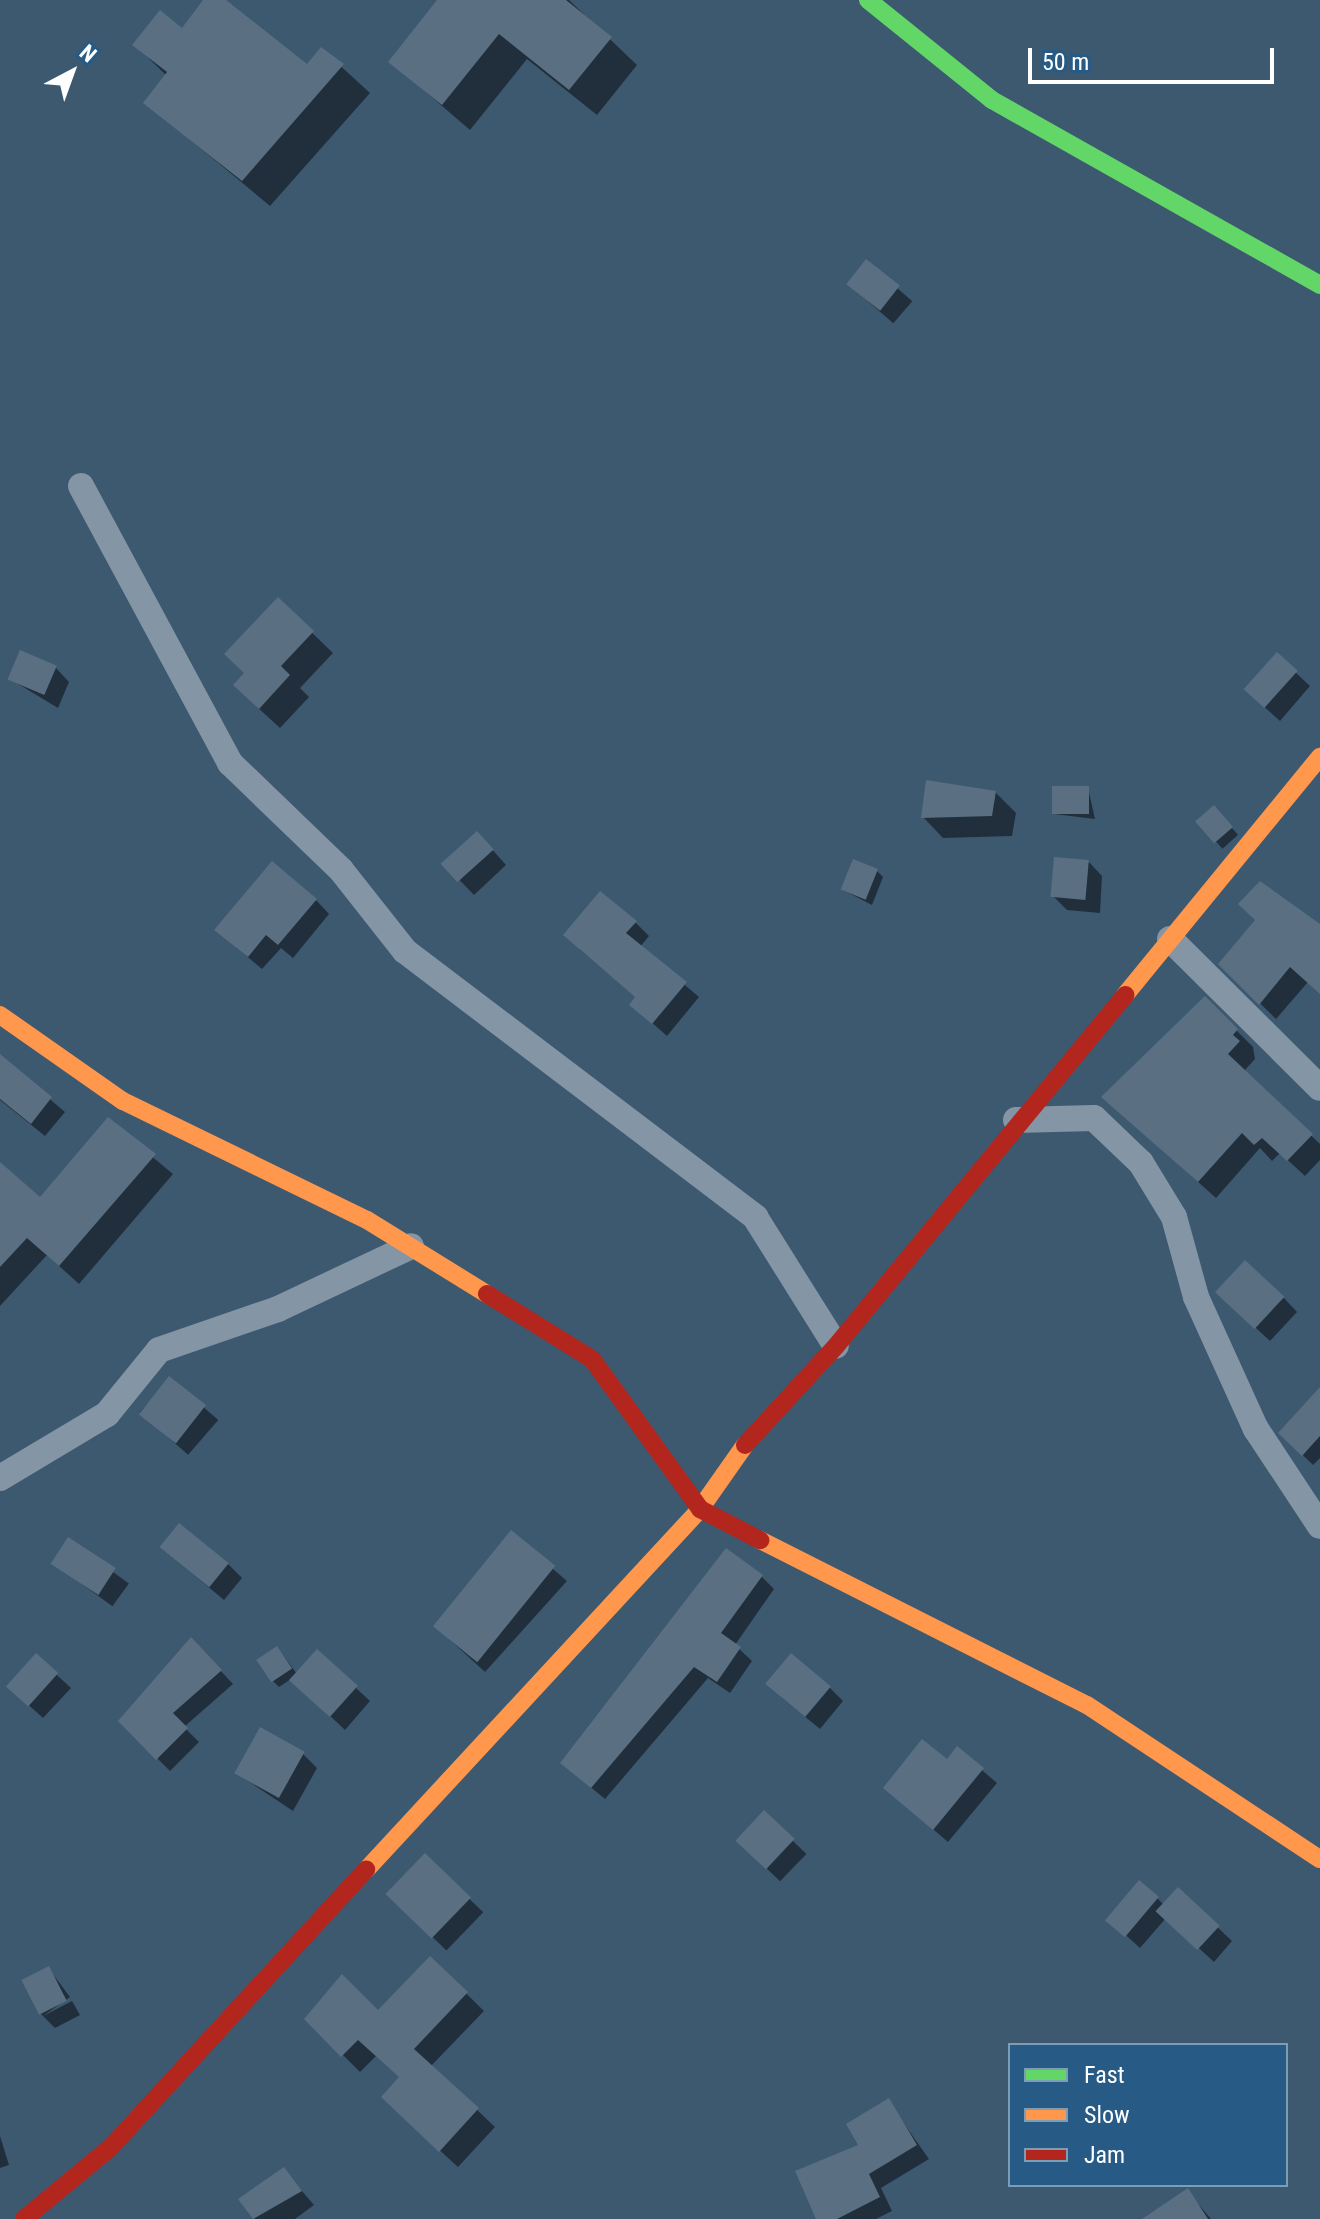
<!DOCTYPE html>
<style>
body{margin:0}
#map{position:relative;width:1320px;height:2219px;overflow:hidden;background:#3d5970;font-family:"Roboto Condensed",sans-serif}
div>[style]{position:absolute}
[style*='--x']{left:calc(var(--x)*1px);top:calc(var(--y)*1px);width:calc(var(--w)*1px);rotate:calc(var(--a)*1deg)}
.shadow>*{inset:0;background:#0007;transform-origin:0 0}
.building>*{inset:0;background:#5a7082;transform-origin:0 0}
.street>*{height:26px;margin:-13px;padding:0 13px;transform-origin:13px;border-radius:13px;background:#8495a6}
.fast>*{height:18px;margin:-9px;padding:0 9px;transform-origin:9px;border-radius:9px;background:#63d668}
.slow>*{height:18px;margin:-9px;padding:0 9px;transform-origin:9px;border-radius:9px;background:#ff974d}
.jam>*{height:18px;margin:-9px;padding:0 9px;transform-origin:9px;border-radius:9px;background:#b3261e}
span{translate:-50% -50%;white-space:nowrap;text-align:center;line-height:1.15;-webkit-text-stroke:8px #275b86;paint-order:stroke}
.legend{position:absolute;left:1008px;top:2043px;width:280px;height:144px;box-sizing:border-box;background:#275b86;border:2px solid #7d9db6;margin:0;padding:10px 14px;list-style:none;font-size:24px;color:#fff}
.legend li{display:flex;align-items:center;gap:16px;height:40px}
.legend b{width:40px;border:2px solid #7d9db6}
.north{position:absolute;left:32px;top:32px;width:80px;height:80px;-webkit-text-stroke:6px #275b86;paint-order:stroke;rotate:41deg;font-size:22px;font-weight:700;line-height:32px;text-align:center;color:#fff}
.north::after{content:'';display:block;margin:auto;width:28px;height:36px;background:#fff;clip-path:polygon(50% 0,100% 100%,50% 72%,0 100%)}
.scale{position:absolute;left:1028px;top:48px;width:246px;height:36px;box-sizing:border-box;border:4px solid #fff;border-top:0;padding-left:10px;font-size:24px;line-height:28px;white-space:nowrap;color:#fff;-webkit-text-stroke:6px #275b86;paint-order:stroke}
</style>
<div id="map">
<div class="shadow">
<i style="clip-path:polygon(206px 0,222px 0,308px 67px,322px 49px,370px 93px,270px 206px,146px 103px,167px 76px,135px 45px,182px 31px)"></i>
<i style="clip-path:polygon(440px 0,569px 0,637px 65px,597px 115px,527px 59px,470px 130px,391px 62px)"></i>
<i style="left:867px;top:262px;width:60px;height:29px;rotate:41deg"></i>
<i style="clip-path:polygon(278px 600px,333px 653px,300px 688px,309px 697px,280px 728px,256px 706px,246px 674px)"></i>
<i style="clip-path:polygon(1277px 655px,1310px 686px,1280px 721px,1260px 703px)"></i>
<i style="clip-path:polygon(56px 668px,69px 682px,58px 708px,10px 679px)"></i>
<i style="clip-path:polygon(1088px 788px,1095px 819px,1054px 814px)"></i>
<i style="clip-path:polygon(995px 792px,1016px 813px,1012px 836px,943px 838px,923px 817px)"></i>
<i style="left:1214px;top:808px;width:36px;height:21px;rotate:48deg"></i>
<i style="clip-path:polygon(490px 847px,506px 865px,474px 895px,444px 864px)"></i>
<i style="clip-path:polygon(1089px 862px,1102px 876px,1100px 913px,1067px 910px,1053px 896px)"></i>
<i style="clip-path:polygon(877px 871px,883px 877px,872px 905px,843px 890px)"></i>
<i style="clip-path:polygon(316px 900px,329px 914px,293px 958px,281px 948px,262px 969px,231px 943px)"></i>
<i style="clip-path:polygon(635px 922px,649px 936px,640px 947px,699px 997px,667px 1036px,632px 1005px,637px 998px,579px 949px)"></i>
<i style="clip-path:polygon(1320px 927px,1320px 993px,1308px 982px,1276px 1019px,1220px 964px)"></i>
<i style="clip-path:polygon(1205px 999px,1253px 1047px,1255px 1059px,1244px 1071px,1320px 1144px,1320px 1160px,1305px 1176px,1280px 1153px,1272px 1161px,1260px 1148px,1216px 1198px,1103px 1097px)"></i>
<i style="clip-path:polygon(0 1057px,65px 1112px,45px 1136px,0 1100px)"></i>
<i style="clip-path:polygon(108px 1120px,173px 1174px,79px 1284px,47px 1255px,0 1306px,0 1165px,40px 1200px)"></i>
<i style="clip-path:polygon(1284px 1298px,1297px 1312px,1270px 1341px,1232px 1306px)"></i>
<i style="left:170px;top:1378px;width:64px;height:46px;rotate:41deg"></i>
<i style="clip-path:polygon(1320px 1390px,1320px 1458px,1313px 1465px,1280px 1433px)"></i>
<i style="clip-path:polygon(511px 1533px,567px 1581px,485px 1672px,449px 1639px)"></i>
<i style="left:69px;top:1540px;width:74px;height:28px;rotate:36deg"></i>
<i style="clip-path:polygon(176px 1560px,228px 1564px,242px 1578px,224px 1600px)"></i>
<i style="clip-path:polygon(761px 1576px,774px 1589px,735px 1645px,752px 1661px,730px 1693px,708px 1678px,605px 1799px,576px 1775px)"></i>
<i style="clip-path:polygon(191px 1639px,233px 1684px,184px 1727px,199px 1742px,170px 1771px,120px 1721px)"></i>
<i style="clip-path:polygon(317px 1652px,370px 1701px,345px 1730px,291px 1679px,279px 1687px,273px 1681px,283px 1655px,297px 1674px)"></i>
<i style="clip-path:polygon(36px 1656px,71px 1688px,43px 1718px,23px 1700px)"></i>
<i style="clip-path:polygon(829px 1687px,843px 1701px,820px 1729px,781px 1697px)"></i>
<i style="clip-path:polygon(957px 1749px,997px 1783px,948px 1842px,885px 1788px,947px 1762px)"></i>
<i style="clip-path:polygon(303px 1754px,317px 1768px,293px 1811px,236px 1773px)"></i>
<i style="left:764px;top:1813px;width:59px;height:38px;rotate:44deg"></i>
<i style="left:425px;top:1856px;width:81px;height:53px;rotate:44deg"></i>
<i style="clip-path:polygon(1178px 1890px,1232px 1941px,1214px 1962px,1166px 1918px,1140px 1948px,1109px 1920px,1157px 1898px,1164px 1905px)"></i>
<i style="clip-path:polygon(430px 1958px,484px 2011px,431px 2066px,495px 2127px,458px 2167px,400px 2114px,401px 2078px,376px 2056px,360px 2072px,307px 2019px,378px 2013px)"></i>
<i style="clip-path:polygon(49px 1969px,70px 1997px,43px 2016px,72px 2001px,80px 2015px,55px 2028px,41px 2014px)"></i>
<i style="clip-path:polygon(888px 2101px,929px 2159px,881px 2188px,892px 2211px,876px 2219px,818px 2219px)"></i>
<i style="clip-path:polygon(0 2136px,9px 2165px,0 2168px)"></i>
<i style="clip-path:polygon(283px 2169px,314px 2205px,295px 2219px,255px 2219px,241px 2199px)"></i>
<i style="clip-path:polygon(1187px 2191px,1211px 2219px,1153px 2219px)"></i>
</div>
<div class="building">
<i style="clip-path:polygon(203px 0,226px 0,307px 64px,321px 47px,344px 64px,242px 181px,143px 103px,167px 72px,132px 45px,160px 10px,182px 28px)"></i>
<i style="clip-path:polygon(437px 0,566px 0,612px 37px,569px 90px,499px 34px,442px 105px,388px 62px)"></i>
<i style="left:866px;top:259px;width:43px;height:32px;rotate:38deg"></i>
<i style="clip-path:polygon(278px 597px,314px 631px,281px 666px,290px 675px,259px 709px,233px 685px,244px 673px,224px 654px)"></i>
<i style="left:20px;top:650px;width:40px;height:32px;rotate:23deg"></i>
<i style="left:1277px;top:652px;width:28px;height:50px;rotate:42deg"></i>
<i style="clip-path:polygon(926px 780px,996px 791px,992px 816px,921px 818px)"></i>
<i style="left:1052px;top:786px;width:37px;height:28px"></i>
<i style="left:1214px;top:805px;width:29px;height:25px;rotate:49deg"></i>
<i style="left:477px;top:831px;width:25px;height:49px;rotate:48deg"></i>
<i style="left:1054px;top:857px;width:35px;height:40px;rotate:5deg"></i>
<i style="left:853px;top:859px;width:27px;height:33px;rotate:22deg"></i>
<i style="clip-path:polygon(272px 861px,317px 899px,278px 945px,266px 935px,248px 957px,214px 930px)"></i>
<i style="clip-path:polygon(1260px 881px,1320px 924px,1320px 994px,1290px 967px,1259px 1005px,1218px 964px,1255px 920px,1238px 904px)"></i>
<i style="clip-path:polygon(600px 891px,637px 921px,626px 933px,687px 982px,652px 1024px,629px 1005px,635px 997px,563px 935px)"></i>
<i style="clip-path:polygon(1205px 996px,1238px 1029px,1233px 1035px,1240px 1041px,1228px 1054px,1313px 1134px,1287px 1161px,1262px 1138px,1254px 1145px,1242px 1133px,1198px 1182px,1101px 1097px)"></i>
<i style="clip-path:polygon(0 1054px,52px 1097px,31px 1124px,0 1099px)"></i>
<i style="clip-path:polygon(108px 1117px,156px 1154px,59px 1266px,27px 1238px,0 1267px,0 1162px,40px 1197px)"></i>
<i style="left:1245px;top:1260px;width:54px;height:44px;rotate:43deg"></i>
<i style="left:169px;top:1376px;width:47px;height:49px;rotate:38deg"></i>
<i style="clip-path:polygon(1320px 1387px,1320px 1436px,1302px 1456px,1278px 1433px)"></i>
<i style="left:179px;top:1523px;width:64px;height:31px;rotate:39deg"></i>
<i style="left:511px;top:1530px;width:57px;height:124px;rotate:39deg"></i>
<i style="left:68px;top:1537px;width:57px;height:32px;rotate:33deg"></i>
<i style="clip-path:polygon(726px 1548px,763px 1575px,721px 1633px,741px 1647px,717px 1682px,694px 1667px,591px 1788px,560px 1763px)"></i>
<i style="clip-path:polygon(191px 1637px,222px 1670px,173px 1713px,188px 1728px,156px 1760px,118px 1721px)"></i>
<i style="left:277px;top:1646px;width:27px;height:25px;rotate:56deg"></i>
<i style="left:317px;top:1649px;width:55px;height:42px;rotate:42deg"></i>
<i style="left:36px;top:1653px;width:30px;height:45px;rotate:42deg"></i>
<i style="left:791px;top:1653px;width:52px;height:40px;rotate:40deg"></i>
<i style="left:260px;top:1727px;width:51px;height:53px;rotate:29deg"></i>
<i style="clip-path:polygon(922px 1739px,947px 1759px,957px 1746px,984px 1768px,933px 1830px,883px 1788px)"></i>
<i style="left:764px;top:1810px;width:42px;height:42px;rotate:43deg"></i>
<i style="left:425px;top:1853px;width:64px;height:57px;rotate:44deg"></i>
<i style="left:1139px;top:1880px;width:26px;height:53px;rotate:40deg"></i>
<i style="left:1178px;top:1887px;width:57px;height:33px;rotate:43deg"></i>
<i style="clip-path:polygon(430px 1956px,468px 1992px,414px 2049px,479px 2108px,439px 2152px,381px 2097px,399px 2077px,358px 2040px,341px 2057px,304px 2019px,342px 1974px,378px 2010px)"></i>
<i style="left:49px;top:1966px;width:39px;height:31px;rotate:63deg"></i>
<i style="clip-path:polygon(889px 2098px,917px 2145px,869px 2174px,880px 2197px,837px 2219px,816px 2219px,795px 2171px,858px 2145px,846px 2124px)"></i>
<i style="clip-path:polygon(284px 2167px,302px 2191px,253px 2219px,238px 2199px)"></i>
<i style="clip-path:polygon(1188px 2188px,1208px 2219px,1142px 2219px)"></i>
</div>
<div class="street">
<i style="--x:81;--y:486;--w:315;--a:61.7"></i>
<i style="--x:230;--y:763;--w:154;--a:43.9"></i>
<i style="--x:341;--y:870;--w:103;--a:51.7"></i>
<i style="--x:405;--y:951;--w:440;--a:37.2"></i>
<i style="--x:755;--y:1217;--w:152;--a:57.9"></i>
<i style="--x:1170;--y:939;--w:211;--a:44.8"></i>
<i style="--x:1016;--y:1120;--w:78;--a:-1.5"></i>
<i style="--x:1094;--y:1118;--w:65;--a:43.8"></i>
<i style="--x:1141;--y:1163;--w:63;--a:58.6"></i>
<i style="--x:1174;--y:1217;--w:83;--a:74.6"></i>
<i style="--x:1196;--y:1297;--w:145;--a:65.6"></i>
<i style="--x:1256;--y:1429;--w:116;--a:56.6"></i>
<i style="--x:0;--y:1478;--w:125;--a:-30.9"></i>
<i style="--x:107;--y:1414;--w:82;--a:-50.9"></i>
<i style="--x:159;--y:1350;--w:126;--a:-19"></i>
<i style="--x:278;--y:1309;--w:147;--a:-25.3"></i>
</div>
<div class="fast">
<i style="--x:868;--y:0;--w:159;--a:38.9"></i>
<i style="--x:992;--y:100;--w:377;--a:29.4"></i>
</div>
<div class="slow">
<i style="--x:1125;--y:995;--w:308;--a:-50.7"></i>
<i style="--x:0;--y:1015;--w:150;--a:35"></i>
<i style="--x:123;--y:1101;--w:271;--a:26"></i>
<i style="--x:367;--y:1220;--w:141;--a:31.7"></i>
<i style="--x:760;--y:1540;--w:366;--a:26.8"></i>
<i style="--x:1087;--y:1705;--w:279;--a:33.5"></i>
<i style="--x:366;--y:1870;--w:492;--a:-47.2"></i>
<i style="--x:700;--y:1509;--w:78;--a:-54.9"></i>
</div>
<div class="jam">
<i style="--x:487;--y:1294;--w:123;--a:31.8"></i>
<i style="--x:592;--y:1359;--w:185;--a:54.2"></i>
<i style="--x:700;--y:1509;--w:68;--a:27.3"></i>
<i style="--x:745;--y:1445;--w:134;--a:-47.4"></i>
<i style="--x:836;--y:1346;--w:455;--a:-50.5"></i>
<i style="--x:24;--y:2219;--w:113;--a:-39.6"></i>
<i style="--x:111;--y:2147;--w:377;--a:-47.4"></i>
</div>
<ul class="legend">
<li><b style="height:10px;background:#63d668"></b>Fast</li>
<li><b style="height:10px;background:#ff974d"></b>Slow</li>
<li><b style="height:10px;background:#b3261e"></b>Jam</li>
</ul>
<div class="north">N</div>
<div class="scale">50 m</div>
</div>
